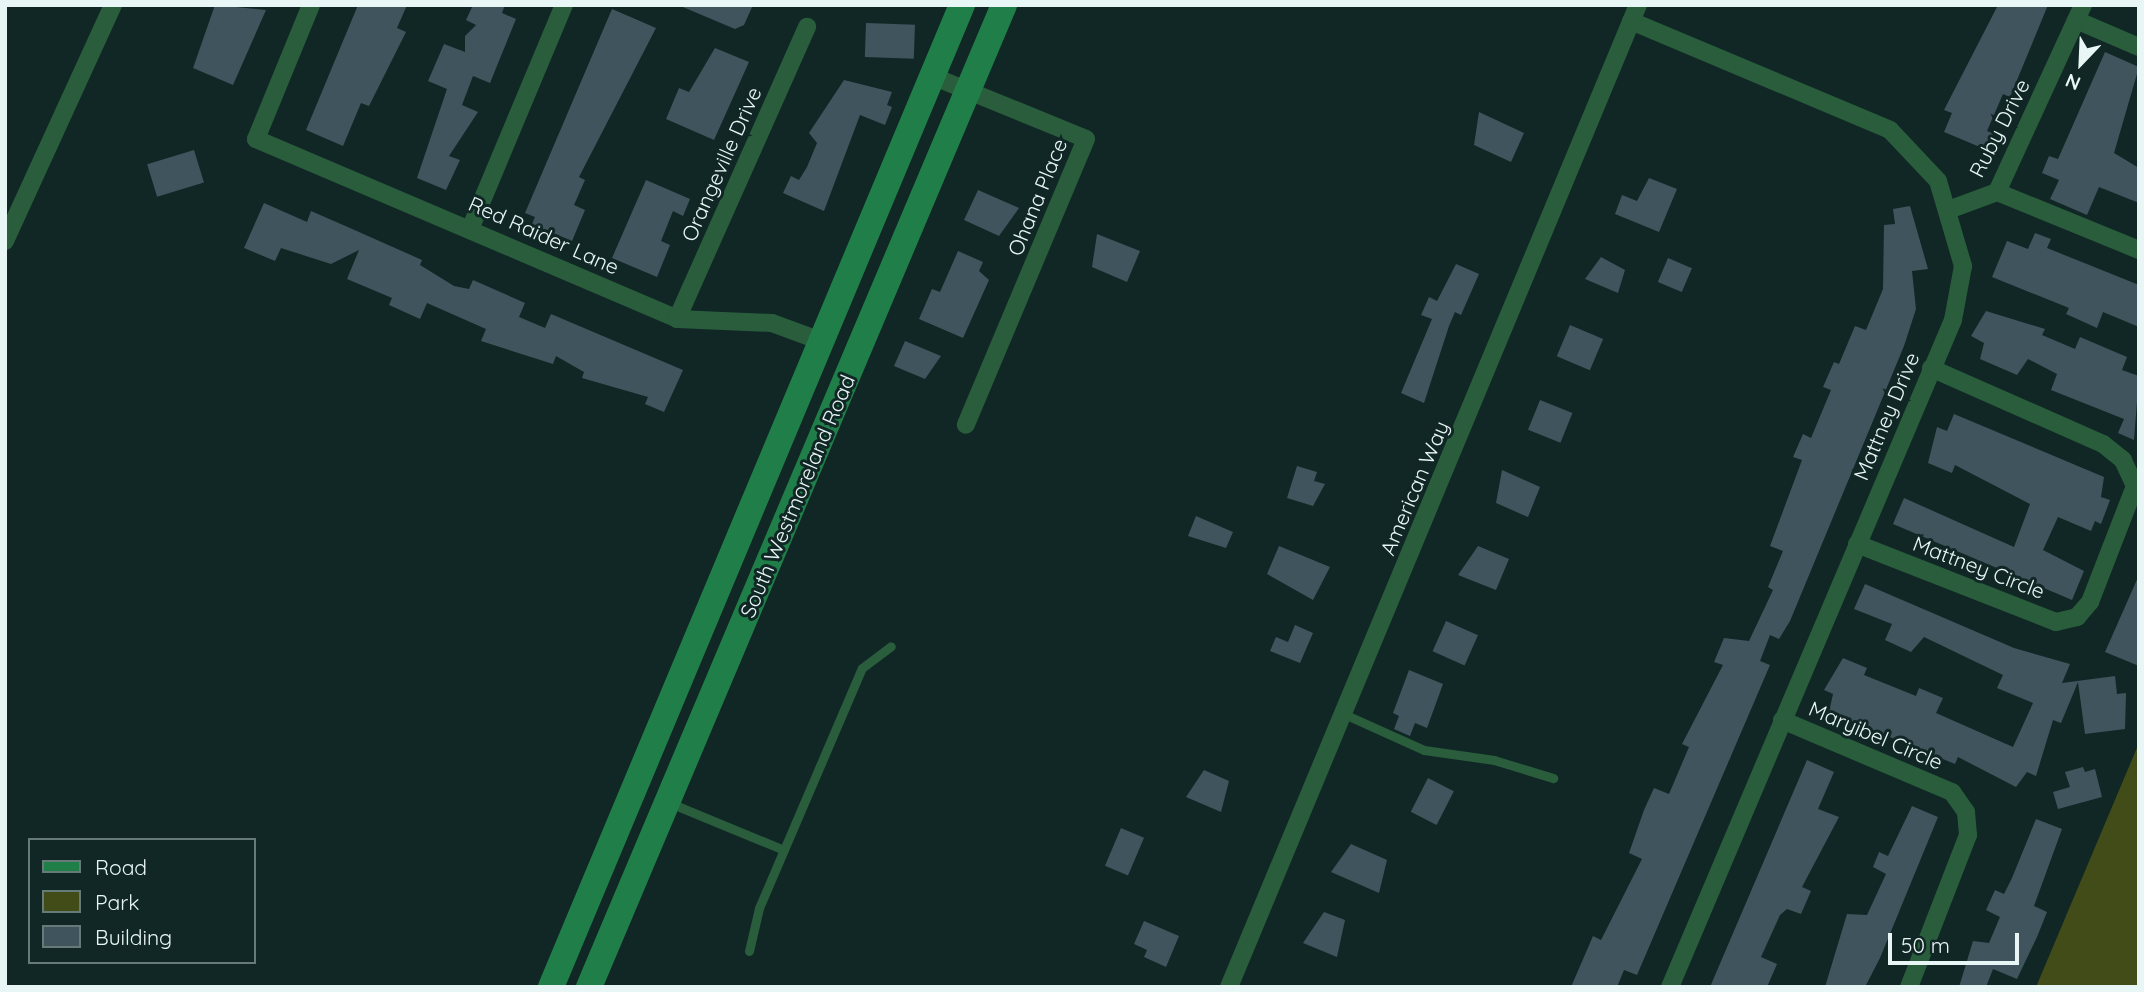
<!DOCTYPE html>
<style>
body{margin:0}
#map{position:relative;width:2144px;height:992px;overflow:hidden;background:#102725;font-family:Quicksand,sans-serif}
div>[style]{position:absolute}
[style*='--x']{left:calc(var(--x)*1px);top:calc(var(--y)*1px);width:calc(var(--w)*1px);rotate:calc(var(--a)*1deg)}
.green>*{inset:0;background:#424c18}
.building>*{inset:0;background:#3f545d;transform-origin:0 0}
.service>*{height:9px;margin:-4.5px;padding:0 4.5px;transform-origin:4.5px;border-radius:4.5px;background:#295d3c}
.minor>*{height:18px;margin:-9px;padding:0 9px;transform-origin:9px;border-radius:9px;background:#295d3c}
.secondary>*{height:26px;margin:-13px;padding:0 13px;transform-origin:13px;border-radius:13px;background:#207e49}
span{translate:-50% -50%;white-space:nowrap;text-align:center;line-height:1.15;-webkit-text-stroke:6px #102725;paint-order:stroke}
.street-label{font-size:21px;color:#e8f6f5}
.frame{position:absolute;inset:0;border:7px solid #e8f6f5;pointer-events:none}
.legend{position:absolute;left:28px;top:838px;width:228px;height:126px;box-sizing:border-box;background:#102725;border:2px solid #667a78;margin:0;padding:9px 12px;list-style:none;font-size:21px;color:#e8f6f5}
.legend li{display:flex;align-items:center;gap:14px;height:35px}
.legend b{width:35px;border:2px solid #667a78}
.north{position:absolute;left:2046px;top:28px;width:70px;height:70px;-webkit-text-stroke:5px #102725;paint-order:stroke;rotate:203deg;font-size:19px;font-weight:700;line-height:28px;text-align:center;color:#e8f6f5}
.north::after{content:'';display:block;margin:auto;width:24px;height:32px;background:#e8f6f5;clip-path:polygon(50% 0,100% 100%,50% 72%,0 100%)}
.scale{position:absolute;left:1888px;top:933px;width:131px;height:32px;box-sizing:border-box;border:4px solid #e8f6f5;border-top:0;padding-left:9px;font-size:21px;line-height:24px;white-space:nowrap;color:#e8f6f5;-webkit-text-stroke:5px #102725;paint-order:stroke}
</style>
<div id="map">
<div class="green">
<i style="clip-path:polygon(2139px 743px,2139px 987px,2036px 987px)"></i>
</div>
<div class="building">
<i style="clip-path:polygon(215px 5px,266px 10px,233px 85px,193px 68px)"></i>
<i style="clip-path:polygon(358px 5px,407px 5px,397px 28px,406px 32px,369px 106px,361px 103px,343px 146px,306px 130px)"></i>
<i style="clip-path:polygon(473px 5px,505px 5px,502px 13px,516px 19px,490px 83px,473px 76px,462px 105px,478px 112px,449px 156px,460px 160px,446px 190px,417px 178px,447px 89px,428px 81px,444px 44px,465px 52px,465px 36px,476px 25px,466px 20px)"></i>
<i style="clip-path:polygon(678px 5px,753px 5px,744px 25px,735px 29px)"></i>
<i style="clip-path:polygon(1998px 5px,2048px 5px,2010px 97px,2003px 94px,1987px 131px,1994px 134px,1987px 150px,1944px 132px,1952px 113px,1944px 110px)"></i>
<i style="clip-path:polygon(612px 9px,656px 28px,579px 177px,585px 180px,574px 205px,585px 210px,572px 241px,532px 224px,535px 217px,525px 213px)"></i>
<i style="left:866px;top:23px;width:49px;height:34px;rotate:2deg"></i>
<i style="clip-path:polygon(715px 48px,749px 62px,714px 140px,666px 119px,679px 88px,689px 92px)"></i>
<i style="clip-path:polygon(2105px 52px,2139px 67px,2114px 153px,2139px 168px,2139px 203px,2099px 187px,2087px 215px,2050px 199px,2059px 180px,2042px 173px,2049px 156px,2058px 159px)"></i>
<i style="clip-path:polygon(844px 80px,892px 92px,887px 105px,892px 107px,885px 125px,860px 115px,824px 211px,783px 193px,791px 176px,799px 180px,807px 167px,817px 143px,809px 133px)"></i>
<i style="clip-path:polygon(1479px 112px,1524px 133px,1511px 162px,1474px 145px)"></i>
<i style="left:194px;top:150px;width:34px;height:49px;rotate:73deg"></i>
<i style="clip-path:polygon(1649px 178px,1677px 189px,1659px 232px,1615px 214px,1622px 195px,1637px 201px)"></i>
<i style="clip-path:polygon(646px 180px,690px 199px,683px 216px,673px 211px,661px 241px,670px 245px,657px 277px,612px 258px)"></i>
<i style="clip-path:polygon(978px 190px,1019px 208px,999px 236px,964px 220px)"></i>
<i style="clip-path:polygon(264px 203px,307px 222px,311px 211px,350px 228px,422px 260px,420px 265px,454px 286px,469px 289px,473px 280px,525px 303px,519px 317px,545px 328px,551px 314px,683px 370px,664px 412px,645px 404px,648px 397px,582px 378px,584px 372px,556px 356px,553px 364px,481px 341px,486px 329px,427px 303px,420px 319px,389px 305px,392px 298px,347px 279px,359px 250px,331px 264px,281px 248px,275px 261px,244px 248px)"></i>
<i style="clip-path:polygon(1910px 206px,1928px 269px,1912px 271px,1916px 309px,1904px 346px,1790px 621px,1779px 639px,1770px 635px,1760px 661px,1770px 665px,1637px 975px,1624px 970px,1617px 987px,1571px 987px,1593px 936px,1601px 940px,1642px 859px,1629px 853px,1644px 810px,1654px 788px,1669px 794px,1689px 747px,1682px 744px,1723px 665px,1714px 662px,1724px 638px,1749px 641px,1773px 590px,1768px 587px,1783px 551px,1770px 546px,1802px 460px,1793px 457px,1803px 434px,1811px 438px,1831px 390px,1823px 387px,1834px 362px,1839px 364px,1855px 326px,1866px 330px,1883px 289px,1884px 225px,1895px 224px,1893px 209px)"></i>
<i style="clip-path:polygon(2035px 233px,2051px 239px,2047px 248px,2139px 285px,2139px 327px,2103px 312px,2097px 328px,2066px 314px,2069px 308px,1992px 277px,2007px 241px,2028px 249px)"></i>
<i style="clip-path:polygon(1097px 234px,1140px 251px,1127px 282px,1092px 267px)"></i>
<i style="clip-path:polygon(958px 251px,983px 262px,979px 271px,989px 280px,963px 338px,919px 319px,932px 289px,940px 292px)"></i>
<i style="clip-path:polygon(1601px 257px,1625px 270px,1618px 293px,1585px 279px)"></i>
<i style="left:1668px;top:258px;width:26px;height:26px;rotate:23deg"></i>
<i style="clip-path:polygon(1456px 264px,1479px 274px,1461px 315px,1455px 312px,1449px 326px,1424px 403px,1401px 393px,1432px 319px,1421px 315px,1429px 297px,1437px 301px)"></i>
<i style="clip-path:polygon(1986px 311px,2045px 329px,2042px 335px,2075px 349px,2080px 337px,2127px 357px,2122px 370px,2139px 376px,2134px 440px,2118px 433px,2124px 419px,2051px 390px,2057px 374px,2028px 359px,2017px 375px,1980px 359px,1984px 343px,1971px 336px)"></i>
<i style="left:1570px;top:325px;width:36px;height:34px;rotate:23deg"></i>
<i style="clip-path:polygon(905px 341px,941px 356px,925px 379px,894px 366px)"></i>
<i style="left:1540px;top:400px;width:35px;height:32px;rotate:22deg"></i>
<i style="clip-path:polygon(1954px 414px,2104px 477px,2101px 497px,2110px 500px,2101px 524px,2095px 521px,2091px 531px,2058px 517px,2043px 550px,2084px 571px,2072px 600px,1893px 524px,1904px 498px,2014px 547px,2030px 504px,1955px 465px,1952px 473px,1928px 463px,1937px 427px,1947px 431px)"></i>
<i style="clip-path:polygon(1297px 466px,1317px 472px,1314px 481px,1325px 484px,1313px 506px,1287px 498px)"></i>
<i style="clip-path:polygon(1502px 470px,1540px 487px,1528px 517px,1496px 503px)"></i>
<i style="clip-path:polygon(1196px 516px,1233px 532px,1226px 548px,1188px 536px)"></i>
<i style="clip-path:polygon(1279px 546px,1330px 567px,1313px 600px,1267px 574px)"></i>
<i style="clip-path:polygon(1478px 546px,1509px 559px,1496px 590px,1458px 575px)"></i>
<i style="clip-path:polygon(2139px 575px,2139px 666px,2105px 652px)"></i>
<i style="clip-path:polygon(1865px 584px,2014px 648px,2070px 664px,2062px 683px,2115px 676px,2117px 694px,2126px 693px,2125px 729px,2085px 734px,2078px 682px,2061px 723px,2053px 720px,2036px 776px,2027px 772px,2016px 787px,1958px 757px,1955px 764px,1829px 712px,1833px 694px,1824px 690px,1843px 658px,1867px 668px,1864px 675px,1916px 696px,1919px 688px,1943px 698px,1936px 713px,2013px 747px,2033px 703px,1997px 688px,2003px 675px,1924px 637px,1911px 652px,1885px 640px,1892px 624px,1854px 609px)"></i>
<i style="left:1446px;top:621px;width:35px;height:33px;rotate:24deg"></i>
<i style="clip-path:polygon(1295px 625px,1313px 633px,1300px 663px,1270px 651px,1276px 637px,1288px 642px)"></i>
<i style="clip-path:polygon(1409px 670px,1443px 684px,1427px 728px,1415px 723px,1410px 736px,1394px 729px,1399px 716px,1393px 713px)"></i>
<i style="clip-path:polygon(1807px 760px,1834px 772px,1818px 809px,1839px 817px,1802px 887px,1811px 891px,1801px 914px,1787px 909px,1780px 915px,1761px 957px,1777px 964px,1767px 987px,1710px 987px)"></i>
<i style="clip-path:polygon(2083px 767px,2085px 772px,2095px 769px,2102px 797px,2058px 809px,2053px 792px,2070px 787px,2065px 772px)"></i>
<i style="clip-path:polygon(1204px 770px,1229px 781px,1221px 812px,1186px 797px)"></i>
<i style="left:1428px;top:778px;width:29px;height:38px;rotate:27deg"></i>
<i style="clip-path:polygon(1912px 806px,1938px 817px,1880px 958px,1865px 987px,1825px 987px,1847px 914px,1867px 915px,1886px 874px,1873px 867px,1879px 852px,1888px 856px)"></i>
<i style="clip-path:polygon(2036px 819px,2062px 829px,2034px 906px,2047px 912px,2037px 937px,2017px 979px,1993px 969px,1986px 987px,1959px 987px,1973px 941px,1989px 943px,2000px 917px,1986px 910px,1995px 890px,2004px 894px,2012px 878px)"></i>
<i style="left:1121px;top:828px;width:25px;height:41px;rotate:23deg"></i>
<i style="clip-path:polygon(1351px 844px,1387px 860px,1379px 893px,1331px 872px)"></i>
<i style="clip-path:polygon(1324px 912px,1345px 920px,1337px 957px,1303px 943px)"></i>
<i style="clip-path:polygon(1144px 921px,1179px 936px,1166px 967px,1144px 957px,1147px 950px,1134px 944px)"></i>
</div>
<div class="service">
<i style="--x:1344;--y:714;--w:88;--a:24.2"></i>
<i style="--x:1424;--y:750;--w:71;--a:8.1"></i>
<i style="--x:1494;--y:760;--w:62;--a:17"></i>
<i style="--x:670;--y:803;--w:123;--a:22.4"></i>
<i style="--x:749;--y:951;--w:44;--a:-76.9"></i>
<i style="--x:759;--y:908;--w:261;--a:-66.8"></i>
<i style="--x:862;--y:668;--w:36;--a:-37"></i>
</div>
<div class="minor">
<i style="--x:311;--y:5;--w:145;--a:112.3"></i>
<i style="--x:256;--y:139;--w:458;--a:23.1"></i>
<i style="--x:677;--y:319;--w:95;--a:2.4"></i>
<i style="--x:772;--y:323;--w:52;--a:20.2"></i>
<i style="--x:2076;--y:20;--w:69;--a:23.2"></i>
<i style="--x:1631;--y:21;--w:281;--a:22.8"></i>
<i style="--x:1890;--y:130;--w:70;--a:46.7"></i>
<i style="--x:1938;--y:181;--w:89;--a:73.6"></i>
<i style="--x:1963;--y:266;--w:55;--a:100.5"></i>
<i style="--x:1953;--y:320;--w:725;--a:112.99"></i>
<i style="--x:932;--y:76;--w:166;--a:22.2"></i>
<i style="--x:1086;--y:139;--w:310;--a:112.8"></i>
<i style="--x:1997;--y:192;--w:153;--a:22.2"></i>
<i style="--x:1951;--y:209;--w:49;--a:-20.3"></i>
<i style="--x:1997;--y:192;--w:206;--a:-65.3"></i>
<i style="--x:471;--y:227;--w:241;--a:-67.3"></i>
<i style="--x:5;--y:241;--w:260;--a:-65.4"></i>
<i style="--x:677;--y:319;--w:320;--a:-66"></i>
<i style="--x:1857;--y:544;--w:214;--a:21.4"></i>
<i style="--x:2056;--y:622;--w:22;--a:-13"></i>
<i style="--x:2077;--y:617;--w:20;--a:-49"></i>
<i style="--x:2090;--y:602;--w:124;--a:-68.8"></i>
<i style="--x:2135;--y:486;--w:29;--a:-115"></i>
<i style="--x:2123;--y:460;--w:26;--a:-141"></i>
<i style="--x:2103;--y:444;--w:188;--a:-156.2"></i>
<i style="--x:1782;--y:720;--w:185;--a:23"></i>
<i style="--x:1952;--y:792;--w:24;--a:55"></i>
<i style="--x:1966;--y:812;--w:23;--a:85"></i>
<i style="--x:1968;--y:835;--w:163;--a:111.2"></i>
<i style="--x:1229;--y:987;--w:1064;--a:-67.39"></i>
</div>
<div class="secondary">
<i style="--x:551;--y:987;--w:1065;--a:-67.29"></i>
<i style="--x:589;--y:987;--w:1066;--a:-67.09"></i>
</div>
<div class="street-label">
<span style="left:1999px;top:128px;rotate:-63deg">Ruby Drive</span>
<span style="left:721px;top:164px;rotate:-66deg">Orangeville Drive</span>
<span style="left:1037px;top:197px;rotate:-68deg">Ohana Place</span>
<span style="left:544px;top:235px;rotate:24deg">Red Raider Lane</span>
<span style="left:1886px;top:416px;rotate:-67deg">Mattney Drive</span>
<span style="left:1414px;top:488px;rotate:-67deg">American Way</span>
<span style="left:797px;top:496px;rotate:-67deg">South Westmoreland Road</span>
<span style="left:1979px;top:567px;rotate:21deg">Mattney Circle</span>
<span style="left:1876px;top:735px;rotate:23deg">Maryibel Circle</span>
</div>
<div class="frame"></div>
<ul class="legend">
<li><b style="height:9px;background:#207e49"></b>Road</li>
<li><b style="height:19px;background:#424c18"></b>Park</li>
<li><b style="height:19px;background:#3f545d"></b>Building</li>
</ul>
<div class="north">N</div>
<div class="scale">50 m</div>
</div>
